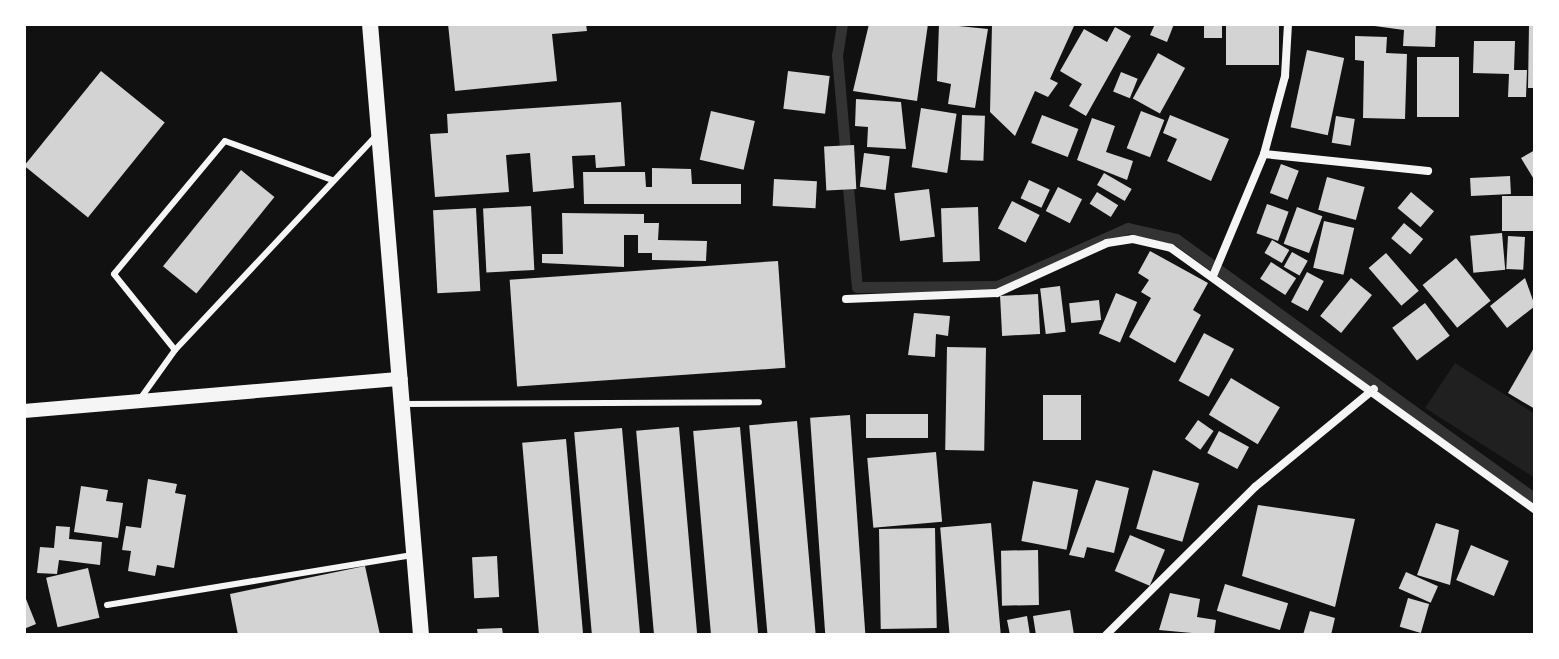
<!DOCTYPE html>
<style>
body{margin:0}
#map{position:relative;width:1559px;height:659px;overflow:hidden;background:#111;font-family:Jost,sans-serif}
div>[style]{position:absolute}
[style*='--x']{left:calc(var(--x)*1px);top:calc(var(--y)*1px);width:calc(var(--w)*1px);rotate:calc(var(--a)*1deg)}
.green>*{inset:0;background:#202020}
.stream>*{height:11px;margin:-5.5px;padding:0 5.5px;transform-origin:5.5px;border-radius:5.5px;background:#333}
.building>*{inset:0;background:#d3d3d3;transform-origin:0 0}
.service>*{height:6px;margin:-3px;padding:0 3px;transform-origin:3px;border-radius:3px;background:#f5f5f5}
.minor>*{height:8px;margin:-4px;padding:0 4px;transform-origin:4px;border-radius:4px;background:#f5f5f5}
.tertiary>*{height:14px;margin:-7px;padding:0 7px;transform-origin:7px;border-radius:7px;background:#f5f5f5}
.secondary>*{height:16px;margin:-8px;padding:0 8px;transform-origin:8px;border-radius:8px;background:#f5f5f5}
span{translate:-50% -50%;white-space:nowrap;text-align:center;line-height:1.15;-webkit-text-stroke:7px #fff;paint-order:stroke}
.frame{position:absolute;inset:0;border:26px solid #fff;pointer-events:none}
</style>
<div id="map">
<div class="green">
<i style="clip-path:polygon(1455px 363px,1535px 414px,1535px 478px,1425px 408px)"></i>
</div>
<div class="stream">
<i style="--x:842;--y:24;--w:31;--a:99"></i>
<i style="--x:837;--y:55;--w:104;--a:85.1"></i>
<i style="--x:847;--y:176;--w:111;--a:84.9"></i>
<i style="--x:857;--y:287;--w:140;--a:-0.4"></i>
<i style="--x:997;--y:286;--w:143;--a:-23.9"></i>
<i style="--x:1128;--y:228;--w:49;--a:12.9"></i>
<i style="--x:1176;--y:239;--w:443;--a:35.9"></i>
</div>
<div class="building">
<i style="clip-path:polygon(448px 24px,586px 24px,587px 31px,552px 34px,557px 81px,455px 91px)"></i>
<i style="clip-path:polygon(869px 24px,928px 24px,917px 101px,853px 91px)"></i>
<i style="clip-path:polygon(939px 24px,988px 29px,975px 108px,948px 104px,951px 84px,937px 81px)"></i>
<i style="clip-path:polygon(992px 24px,1074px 26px,1050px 79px,1058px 83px,1048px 97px,1035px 91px,1015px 136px,990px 112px)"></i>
<i style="clip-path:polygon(1155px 24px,1174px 24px,1167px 42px,1150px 35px)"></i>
<i style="left:1204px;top:24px;width:18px;height:14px"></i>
<i style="left:1226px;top:24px;width:53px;height:41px"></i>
<i style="clip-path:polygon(1360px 24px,1436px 24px,1435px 47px,1403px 46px,1404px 30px)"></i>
<i style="clip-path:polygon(1529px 24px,1535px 24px,1535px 88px,1528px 88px)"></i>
<i style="clip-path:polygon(1115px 27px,1131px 36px,1086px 116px,1069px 106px,1082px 84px,1060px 71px,1084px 29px,1107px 42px)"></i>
<i style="clip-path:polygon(1355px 36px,1387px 37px,1386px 53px,1407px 54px,1405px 119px,1363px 118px,1364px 61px,1355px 60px)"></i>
<i style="clip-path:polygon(1474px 41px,1515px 41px,1514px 70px,1527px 70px,1526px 97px,1508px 97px,1509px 74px,1473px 73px)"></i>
<i style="left:1307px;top:50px;width:38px;height:79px;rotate:12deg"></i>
<i style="left:1158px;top:53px;width:31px;height:52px;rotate:29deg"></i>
<i style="left:1417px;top:57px;width:42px;height:60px"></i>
<i style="left:101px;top:71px;width:82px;height:122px;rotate:39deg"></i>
<i style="left:788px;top:71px;width:42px;height:38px;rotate:7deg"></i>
<i style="left:1121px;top:72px;width:18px;height:21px;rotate:22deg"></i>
<i style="clip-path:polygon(856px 99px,901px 102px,906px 149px,867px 147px,868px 127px,855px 126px)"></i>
<i style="clip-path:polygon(621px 102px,625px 166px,596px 168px,595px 155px,572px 156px,574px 188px,533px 192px,530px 153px,506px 155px,509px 192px,435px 197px,430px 134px,448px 133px,447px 114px)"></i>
<i style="left:921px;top:108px;width:36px;height:60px;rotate:9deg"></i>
<i style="left:711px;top:111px;width:45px;height:50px;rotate:13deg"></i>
<i style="left:1141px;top:111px;width:25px;height:40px;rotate:21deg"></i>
<i style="left:962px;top:115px;width:23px;height:45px;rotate:2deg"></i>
<i style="left:1042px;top:115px;width:39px;height:30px;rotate:21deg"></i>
<i style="clip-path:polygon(1170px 115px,1229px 139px,1211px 181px,1167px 161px,1177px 139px,1163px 133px)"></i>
<i style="left:1336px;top:116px;width:19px;height:27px;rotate:9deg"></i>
<i style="clip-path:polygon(1092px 118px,1115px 126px,1106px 152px,1133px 161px,1127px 180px,1077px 160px)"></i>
<i style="left:854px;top:145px;width:44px;height:30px;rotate:87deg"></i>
<i style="clip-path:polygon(1535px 150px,1535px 181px,1521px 158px)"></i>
<i style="left:864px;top:153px;width:26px;height:34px;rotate:7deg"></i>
<i style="left:1281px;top:164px;width:19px;height:31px;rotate:21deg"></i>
<i style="clip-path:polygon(652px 168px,691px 169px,692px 184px,741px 184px,741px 204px,584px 204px,583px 172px,645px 172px,646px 187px,652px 187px)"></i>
<i style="left:241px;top:170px;width:43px;height:124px;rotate:39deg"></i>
<i style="left:1104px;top:173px;width:32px;height:14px;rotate:30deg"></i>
<i style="left:1510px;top:176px;width:18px;height:40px;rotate:87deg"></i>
<i style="left:1327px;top:177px;width:39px;height:34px;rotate:15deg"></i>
<i style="left:774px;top:179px;width:43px;height:27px;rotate:3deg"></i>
<i style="left:1029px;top:180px;width:23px;height:20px;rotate:25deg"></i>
<i style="left:1058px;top:187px;width:27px;height:27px;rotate:27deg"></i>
<i style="left:929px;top:189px;width:48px;height:35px;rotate:83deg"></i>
<i style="left:1097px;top:192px;width:25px;height:14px;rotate:32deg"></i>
<i style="left:1411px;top:192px;width:30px;height:21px;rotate:40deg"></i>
<i style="left:1502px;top:196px;width:33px;height:35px"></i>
<i style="left:1012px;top:201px;width:31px;height:31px;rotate:27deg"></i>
<i style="left:1267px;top:204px;width:23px;height:31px;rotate:20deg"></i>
<i style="left:531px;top:206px;width:64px;height:48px;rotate:87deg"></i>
<i style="left:978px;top:207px;width:54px;height:37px;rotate:88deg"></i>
<i style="left:1297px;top:207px;width:27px;height:39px;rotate:20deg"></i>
<i style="left:476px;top:208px;width:83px;height:43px;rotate:87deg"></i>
<i style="clip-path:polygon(562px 213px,644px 214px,644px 223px,659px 223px,658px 240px,707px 241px,706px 261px,652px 260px,652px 253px,638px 253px,638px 235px,624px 235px,624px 267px,542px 263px,542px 254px,563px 254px)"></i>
<i style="left:1324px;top:221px;width:31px;height:48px;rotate:13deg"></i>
<i style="left:1404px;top:223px;width:25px;height:20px;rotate:40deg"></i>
<i style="left:1502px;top:233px;width:37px;height:32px;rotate:85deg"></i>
<i style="left:1508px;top:236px;width:17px;height:33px;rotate:3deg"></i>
<i style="left:1272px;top:240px;width:20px;height:15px;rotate:30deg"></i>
<i style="clip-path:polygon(1150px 251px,1208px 283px,1193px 310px,1201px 315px,1175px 363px,1129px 337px,1151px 298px,1141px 292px,1149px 280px,1138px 273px)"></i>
<i style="left:1292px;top:252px;width:18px;height:17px;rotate:29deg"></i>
<i style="left:1386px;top:253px;width:50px;height:23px;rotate:49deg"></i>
<i style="left:1456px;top:258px;width:55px;height:43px;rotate:51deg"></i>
<i style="left:778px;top:261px;width:107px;height:269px;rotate:86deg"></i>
<i style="left:1271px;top:262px;width:30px;height:20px;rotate:33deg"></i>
<i style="left:1307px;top:272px;width:19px;height:34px;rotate:28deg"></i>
<i style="left:1351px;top:278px;width:27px;height:49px;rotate:39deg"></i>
<i style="clip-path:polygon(1525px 278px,1535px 306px,1507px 328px,1490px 306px)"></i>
<i style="left:1060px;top:286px;width:46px;height:20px;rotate:83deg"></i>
<i style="left:1116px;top:293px;width:23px;height:44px;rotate:23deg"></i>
<i style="left:1038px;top:294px;width:40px;height:38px;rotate:87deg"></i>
<i style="left:1099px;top:300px;width:20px;height:30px;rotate:84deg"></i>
<i style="left:1425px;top:303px;width:41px;height:41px;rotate:53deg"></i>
<i style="clip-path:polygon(914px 313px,950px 316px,948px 336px,936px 334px,935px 357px,908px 355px)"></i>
<i style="left:1204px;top:333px;width:34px;height:54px;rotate:28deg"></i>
<i style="clip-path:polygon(1535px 346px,1535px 409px,1508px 393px)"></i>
<i style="left:947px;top:347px;width:39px;height:103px;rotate:1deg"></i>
<i style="left:1231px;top:378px;width:57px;height:43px;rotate:31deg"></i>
<i style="left:1081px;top:395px;width:45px;height:38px;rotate:90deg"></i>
<i style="left:928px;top:414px;width:24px;height:62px;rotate:90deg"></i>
<i style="left:850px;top:415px;width:220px;height:40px;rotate:86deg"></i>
<i style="left:1198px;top:420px;width:19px;height:23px;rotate:35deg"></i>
<i style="left:797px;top:421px;width:213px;height:48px;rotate:85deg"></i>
<i style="left:679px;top:427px;width:209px;height:43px;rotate:85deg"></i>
<i style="left:740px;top:427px;width:209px;height:47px;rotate:85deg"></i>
<i style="left:622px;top:428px;width:208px;height:48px;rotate:85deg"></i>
<i style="left:1219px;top:431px;width:34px;height:25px;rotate:28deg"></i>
<i style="left:566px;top:439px;width:197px;height:44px;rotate:85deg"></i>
<i style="left:936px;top:452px;width:70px;height:69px;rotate:85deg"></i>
<i style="left:1153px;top:470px;width:48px;height:61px;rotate:16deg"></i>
<i style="clip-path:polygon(148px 479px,177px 484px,175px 493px,186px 495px,174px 568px,157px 565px,155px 576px,128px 571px,131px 551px,122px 550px,126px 526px,141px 528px)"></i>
<i style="clip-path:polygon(1096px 480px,1129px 488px,1114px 553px,1087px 547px,1084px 558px,1069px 555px)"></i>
<i style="left:1033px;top:481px;width:46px;height:61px;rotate:11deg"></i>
<i style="clip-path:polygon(81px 486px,108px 490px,106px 501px,123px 503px,118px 538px,74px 532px)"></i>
<i style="clip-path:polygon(1258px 505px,1355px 519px,1335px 607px,1242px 576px)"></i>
<i style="left:991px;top:523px;width:112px;height:51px;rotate:85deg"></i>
<i style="clip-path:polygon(1436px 523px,1459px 530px,1450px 585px,1417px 575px)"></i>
<i style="clip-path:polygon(56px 526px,70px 527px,69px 539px,102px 542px,100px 565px,59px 560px,57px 574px,37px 573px,40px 547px,54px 548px)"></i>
<i style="left:935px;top:528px;width:100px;height:56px;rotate:89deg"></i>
<i style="left:1130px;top:535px;width:38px;height:39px;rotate:23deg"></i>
<i style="left:1471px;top:545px;width:41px;height:38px;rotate:23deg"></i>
<i style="left:1038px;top:550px;width:55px;height:37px;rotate:89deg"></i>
<i style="left:497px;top:556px;width:41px;height:25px;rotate:87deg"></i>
<i style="clip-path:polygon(365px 566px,380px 635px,238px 635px,230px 594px)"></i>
<i style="left:88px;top:568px;width:51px;height:43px;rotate:77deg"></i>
<i style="left:1406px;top:572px;width:35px;height:18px;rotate:24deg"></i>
<i style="left:1225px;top:584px;width:66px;height:28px;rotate:17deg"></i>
<i style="clip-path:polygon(1170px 593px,1200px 599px,1197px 617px,1216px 620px,1214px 635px,1159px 630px)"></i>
<i style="clip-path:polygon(24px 594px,36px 624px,24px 629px)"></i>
<i style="left:1408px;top:598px;width:22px;height:30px;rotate:16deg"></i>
<i style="clip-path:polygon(1070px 610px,1074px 635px,1036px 635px,1033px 616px)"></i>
<i style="clip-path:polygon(1310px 611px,1335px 618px,1331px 635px,1303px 635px)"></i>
<i style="clip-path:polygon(1027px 616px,1030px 635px,1010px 635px,1007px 620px)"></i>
<i style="clip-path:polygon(502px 628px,503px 635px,478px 635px,477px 629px)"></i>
</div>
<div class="service">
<i style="--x:175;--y:350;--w:97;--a:-128.8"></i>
<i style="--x:114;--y:274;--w:173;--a:-50.2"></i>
<i style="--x:225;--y:141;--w:114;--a:20"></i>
<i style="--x:140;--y:399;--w:60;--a:-54.5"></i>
<i style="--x:175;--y:350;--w:292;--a:-46.8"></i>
<i style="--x:404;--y:404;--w:355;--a:-0.3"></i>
<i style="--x:107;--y:605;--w:311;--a:-9.3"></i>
</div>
<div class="minor">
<i style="--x:1264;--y:154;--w:165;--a:5.9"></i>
<i style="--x:1213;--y:276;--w:132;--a:-67.3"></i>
<i style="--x:1264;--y:154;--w:81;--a:-74.9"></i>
<i style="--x:1285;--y:76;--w:52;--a:-86.7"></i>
<i style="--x:846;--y:299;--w:151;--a:-2.3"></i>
<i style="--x:997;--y:293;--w:121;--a:-24.4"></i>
<i style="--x:1107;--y:243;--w:26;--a:-9"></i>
<i style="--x:1133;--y:239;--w:39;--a:13"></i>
<i style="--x:1171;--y:248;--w:448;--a:35.7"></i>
<i style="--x:1106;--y:635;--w:210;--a:-44.8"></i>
<i style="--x:1255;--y:487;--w:154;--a:-39.5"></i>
</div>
<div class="tertiary">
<i style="--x:24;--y:411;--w:378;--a:-4.9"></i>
</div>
<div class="secondary">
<i style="--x:370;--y:24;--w:613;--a:85.23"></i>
</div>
<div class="frame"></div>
</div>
